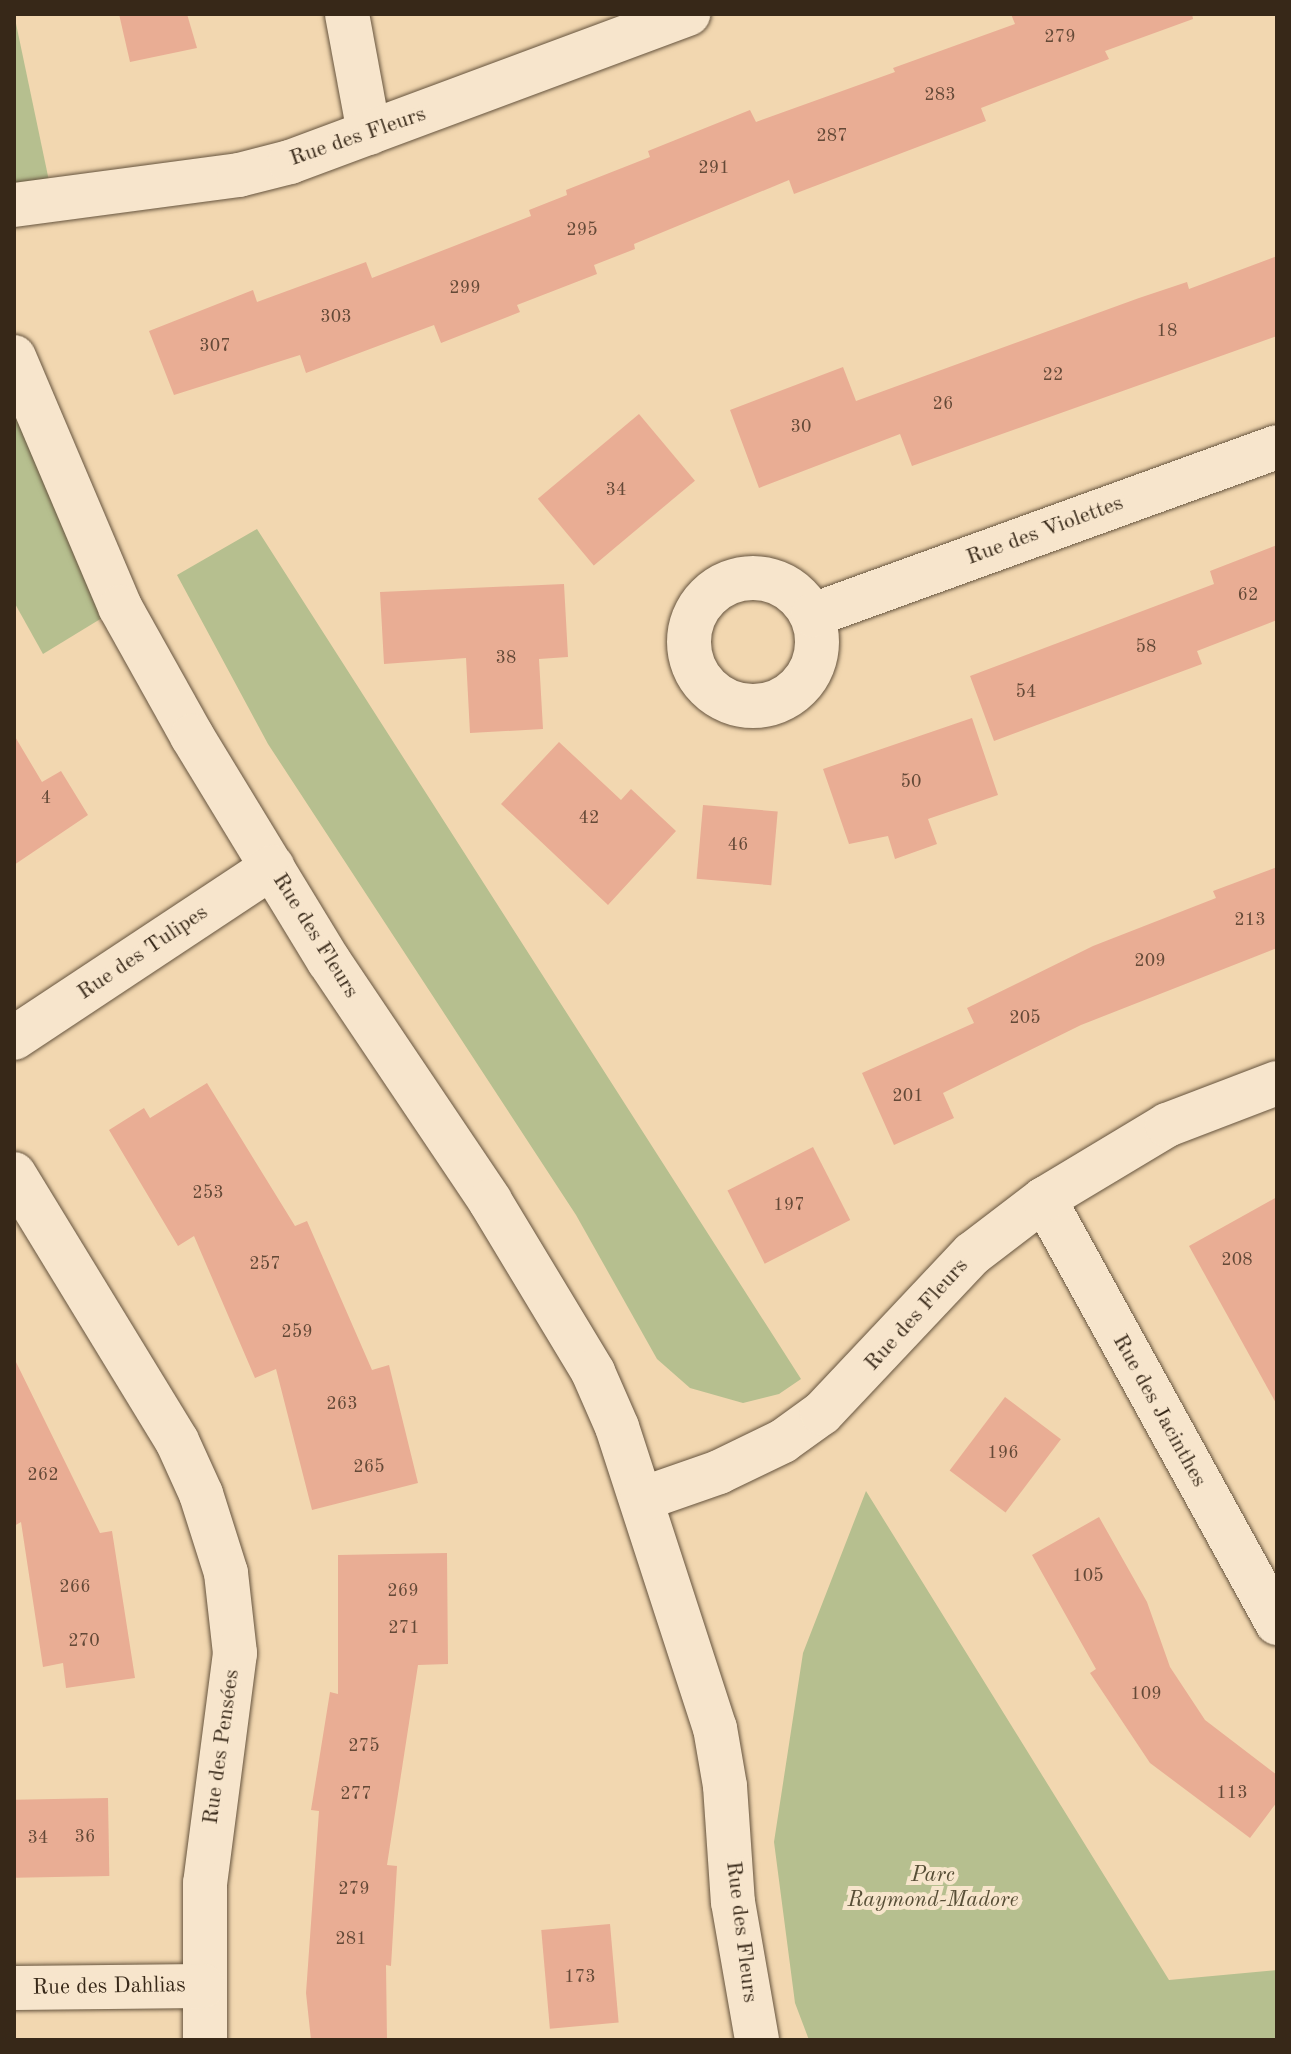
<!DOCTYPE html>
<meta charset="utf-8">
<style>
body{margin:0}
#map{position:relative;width:1291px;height:2054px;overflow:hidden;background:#f2d7b0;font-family:"Old Standard TT",serif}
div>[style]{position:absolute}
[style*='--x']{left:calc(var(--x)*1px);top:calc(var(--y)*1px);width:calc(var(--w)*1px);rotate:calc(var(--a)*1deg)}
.green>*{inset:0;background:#b6bf8f}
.building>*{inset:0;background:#e9ad94;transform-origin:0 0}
.roads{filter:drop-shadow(0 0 2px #66543e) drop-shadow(0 0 2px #66543e)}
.minor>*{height:44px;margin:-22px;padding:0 22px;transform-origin:22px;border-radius:22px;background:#f7e5cc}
.minor>.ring{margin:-22px;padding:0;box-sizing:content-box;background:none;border:44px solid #f7e5cc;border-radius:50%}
span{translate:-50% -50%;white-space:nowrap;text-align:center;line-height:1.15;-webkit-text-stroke:8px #f7e5cc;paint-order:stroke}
.number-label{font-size:18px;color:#644937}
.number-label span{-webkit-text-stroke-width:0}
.street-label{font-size:22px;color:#372818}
.park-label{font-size:22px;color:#574e36;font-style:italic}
.frame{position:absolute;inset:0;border:16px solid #372818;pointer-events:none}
</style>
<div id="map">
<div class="green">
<i style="clip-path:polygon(14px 14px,53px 200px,14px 205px)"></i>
<i style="clip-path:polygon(14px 357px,120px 607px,43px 654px,14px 602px)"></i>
<i style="clip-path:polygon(257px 529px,801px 1379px,779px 1394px,743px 1403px,690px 1388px,657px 1359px,576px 1215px,268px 744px,177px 575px)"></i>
<i style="clip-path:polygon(866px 1491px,1169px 1980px,1277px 1970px,1277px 2040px,809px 2040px,795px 2003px,774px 1842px,803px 1653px)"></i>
</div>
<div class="building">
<i style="clip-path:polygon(119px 14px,187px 14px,197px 48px,130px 62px)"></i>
<i style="clip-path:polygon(1011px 14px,1192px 14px,1193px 19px,1105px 51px,1109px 59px,981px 108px,986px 121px,794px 194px,789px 180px,634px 244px,635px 249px,594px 265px,597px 274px,517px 305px,520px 312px,441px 343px,434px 325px,306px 373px,300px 355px,174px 395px,149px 331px,253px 290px,257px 302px,366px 262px,372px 278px,531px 216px,529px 210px,567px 195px,566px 190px,650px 157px,648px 151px,750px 110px,756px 122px,895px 72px,893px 68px,1015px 24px)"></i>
<i style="clip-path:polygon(1277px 256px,1277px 336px,912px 466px,900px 434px,759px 488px,730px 410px,843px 367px,856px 401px,1139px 298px,1187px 282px,1189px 289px)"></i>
<i style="left:639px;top:414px;width:87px;height:132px;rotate:50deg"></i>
<i style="clip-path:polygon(1277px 545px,1277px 620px,1197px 651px,1202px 664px,994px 741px,970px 676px,1214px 584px,1210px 571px)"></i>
<i style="clip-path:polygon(564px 584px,568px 657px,539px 659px,543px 729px,470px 733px,466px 658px,384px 664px,380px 592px)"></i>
<i style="clip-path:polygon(972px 718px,998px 795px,928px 819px,937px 844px,895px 859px,888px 836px,849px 844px,823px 769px)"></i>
<i style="clip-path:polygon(14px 735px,42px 782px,61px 771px,88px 815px,14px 865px)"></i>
<i style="clip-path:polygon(559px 742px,621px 800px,631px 789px,676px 831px,608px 905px,501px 804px)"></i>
<i style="left:703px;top:805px;width:75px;height:74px;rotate:5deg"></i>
<i style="clip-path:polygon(1277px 867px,1277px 948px,1081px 1025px,943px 1093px,954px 1118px,894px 1145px,862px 1073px,974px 1023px,967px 1008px,1093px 946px,1216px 898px,1213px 891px)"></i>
<i style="clip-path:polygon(207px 1083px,295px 1226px,307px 1221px,372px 1370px,389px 1365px,418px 1483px,312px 1510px,276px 1369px,255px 1378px,194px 1236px,178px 1246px,109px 1130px,144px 1108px,150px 1118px)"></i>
<i style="left:813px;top:1147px;width:82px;height:96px;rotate:63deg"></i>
<i style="clip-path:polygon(1277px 1197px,1277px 1405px,1189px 1246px)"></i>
<i style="clip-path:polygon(14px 1358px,100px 1533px,112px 1531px,135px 1678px,66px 1688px,63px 1663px,43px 1667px,21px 1522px,14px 1526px)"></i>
<i style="left:1005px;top:1397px;width:70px;height:92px;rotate:37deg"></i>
<i style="clip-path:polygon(1099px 1517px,1147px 1602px,1170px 1667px,1205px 1720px,1277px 1775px,1277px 1802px,1250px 1838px,1150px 1763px,1090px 1673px,1096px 1669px,1032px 1555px)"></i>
<i style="clip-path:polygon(447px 1553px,448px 1664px,418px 1665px,387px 1865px,397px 1866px,391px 1966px,386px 1965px,387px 2040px,311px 2040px,306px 1993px,319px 1811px,311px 1810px,330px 1692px,338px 1694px,338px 1555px)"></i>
<i style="left:108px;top:1798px;width:78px;height:94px;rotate:89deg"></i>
<i style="left:610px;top:1924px;width:99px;height:69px;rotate:85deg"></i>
</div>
<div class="roads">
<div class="minor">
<i style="--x:347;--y:14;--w:121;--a:79.5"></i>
<i style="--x:14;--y:205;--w:227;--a:-7.6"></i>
<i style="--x:239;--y:175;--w:53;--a:-14.3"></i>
<i style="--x:290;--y:162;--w:425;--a:-20.4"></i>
<i style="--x:14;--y:357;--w:272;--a:67"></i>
<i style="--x:120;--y:607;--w:148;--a:60.8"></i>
<i style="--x:192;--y:736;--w:263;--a:58.7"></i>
<i style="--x:329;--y:961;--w:289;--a:56.1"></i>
<i style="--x:490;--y:1201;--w:200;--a:58.9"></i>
<i style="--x:593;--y:1372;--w:60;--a:66.4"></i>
<i style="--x:617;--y:1427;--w:317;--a:72"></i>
<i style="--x:715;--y:1728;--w:59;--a:80.2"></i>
<i style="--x:725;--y:1786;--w:116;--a:86.1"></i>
<i style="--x:733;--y:1902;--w:140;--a:80.1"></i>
<i class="ring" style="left:689px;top:578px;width:84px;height:84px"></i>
<i style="--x:813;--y:615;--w:493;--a:-19.9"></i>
<i style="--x:14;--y:1038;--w:310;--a:-33.5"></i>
<i style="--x:14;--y:1174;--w:313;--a:58.6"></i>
<i style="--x:177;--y:1441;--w:58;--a:65.6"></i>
<i style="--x:201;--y:1494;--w:83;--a:72.4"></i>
<i style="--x:226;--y:1573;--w:81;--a:83.6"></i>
<i style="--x:235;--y:1653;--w:232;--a:97.4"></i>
<i style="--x:205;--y:1883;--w:157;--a:90"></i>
<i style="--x:1044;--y:1199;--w:484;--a:61.2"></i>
<i style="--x:642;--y:1499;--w:82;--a:-19.3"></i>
<i style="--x:719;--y:1472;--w:71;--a:-25.8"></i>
<i style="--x:783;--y:1441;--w:48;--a:-35.7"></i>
<i style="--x:822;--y:1413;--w:219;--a:-46.7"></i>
<i style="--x:972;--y:1254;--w:91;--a:-37.4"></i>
<i style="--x:1044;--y:1199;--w:144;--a:-31"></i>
<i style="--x:1167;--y:1125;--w:118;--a:-20.9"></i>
<i style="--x:14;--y:1988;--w:189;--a:-0.6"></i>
</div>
</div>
<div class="number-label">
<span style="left:1060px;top:37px">279</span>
<span style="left:940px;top:95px">283</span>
<span style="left:832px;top:136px">287</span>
<span style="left:714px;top:168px">291</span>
<span style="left:582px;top:230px">295</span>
<span style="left:465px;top:288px">299</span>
<span style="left:336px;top:317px">303</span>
<span style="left:1167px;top:331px">18</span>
<span style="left:215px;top:346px">307</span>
<span style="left:1053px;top:375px">22</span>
<span style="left:943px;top:404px">26</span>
<span style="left:801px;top:427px">30</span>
<span style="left:616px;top:490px">34</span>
<span style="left:1248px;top:595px">62</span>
<span style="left:1146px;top:647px">58</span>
<span style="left:506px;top:658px">38</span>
<span style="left:1026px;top:692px">54</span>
<span style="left:911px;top:782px">50</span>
<span style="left:46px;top:798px">4</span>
<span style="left:589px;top:818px">42</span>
<span style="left:738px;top:845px">46</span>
<span style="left:1250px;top:920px">213</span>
<span style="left:1150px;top:961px">209</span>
<span style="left:1025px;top:1018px">205</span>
<span style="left:908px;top:1096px">201</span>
<span style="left:208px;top:1193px">253</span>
<span style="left:789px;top:1205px">197</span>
<span style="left:1237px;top:1260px">208</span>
<span style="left:265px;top:1264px">257</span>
<span style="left:297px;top:1332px">259</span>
<span style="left:342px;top:1404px">263</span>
<span style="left:1003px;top:1453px">196</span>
<span style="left:369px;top:1467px">265</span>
<span style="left:43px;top:1475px">262</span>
<span style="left:1088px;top:1576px">105</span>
<span style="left:75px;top:1587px">266</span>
<span style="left:403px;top:1591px">269</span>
<span style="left:404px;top:1628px">271</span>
<span style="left:84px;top:1641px">270</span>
<span style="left:1146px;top:1694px">109</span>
<span style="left:364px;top:1746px">275</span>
<span style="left:1232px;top:1793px">113</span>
<span style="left:356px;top:1794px">277</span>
<span style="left:85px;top:1837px">36</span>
<span style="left:38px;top:1838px">34</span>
<span style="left:354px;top:1889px">279</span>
<span style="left:351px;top:1939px">281</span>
<span style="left:580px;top:1977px">173</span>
</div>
<div class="street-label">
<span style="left:358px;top:137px;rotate:-19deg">Rue des Fleurs</span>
<span style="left:1045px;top:531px;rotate:-20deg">Rue des Violettes</span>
<span style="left:315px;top:936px;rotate:58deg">Rue des Fleurs</span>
<span style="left:143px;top:953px;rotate:-34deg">Rue des Tulipes</span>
<span style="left:917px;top:1315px;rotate:-48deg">Rue des Fleurs</span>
<span style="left:1159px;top:1411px;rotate:61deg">Rue des Jacinthes</span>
<span style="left:222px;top:1747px;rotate:-82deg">Rue des Pensées</span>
<span style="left:741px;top:1932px;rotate:83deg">Rue des Fleurs</span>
<span style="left:109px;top:1987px;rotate:-1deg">Rue des Dahlias</span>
</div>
<div class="park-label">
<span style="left:933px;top:1888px">Parc<br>Raymond-Madore</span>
</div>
<div class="frame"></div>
</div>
